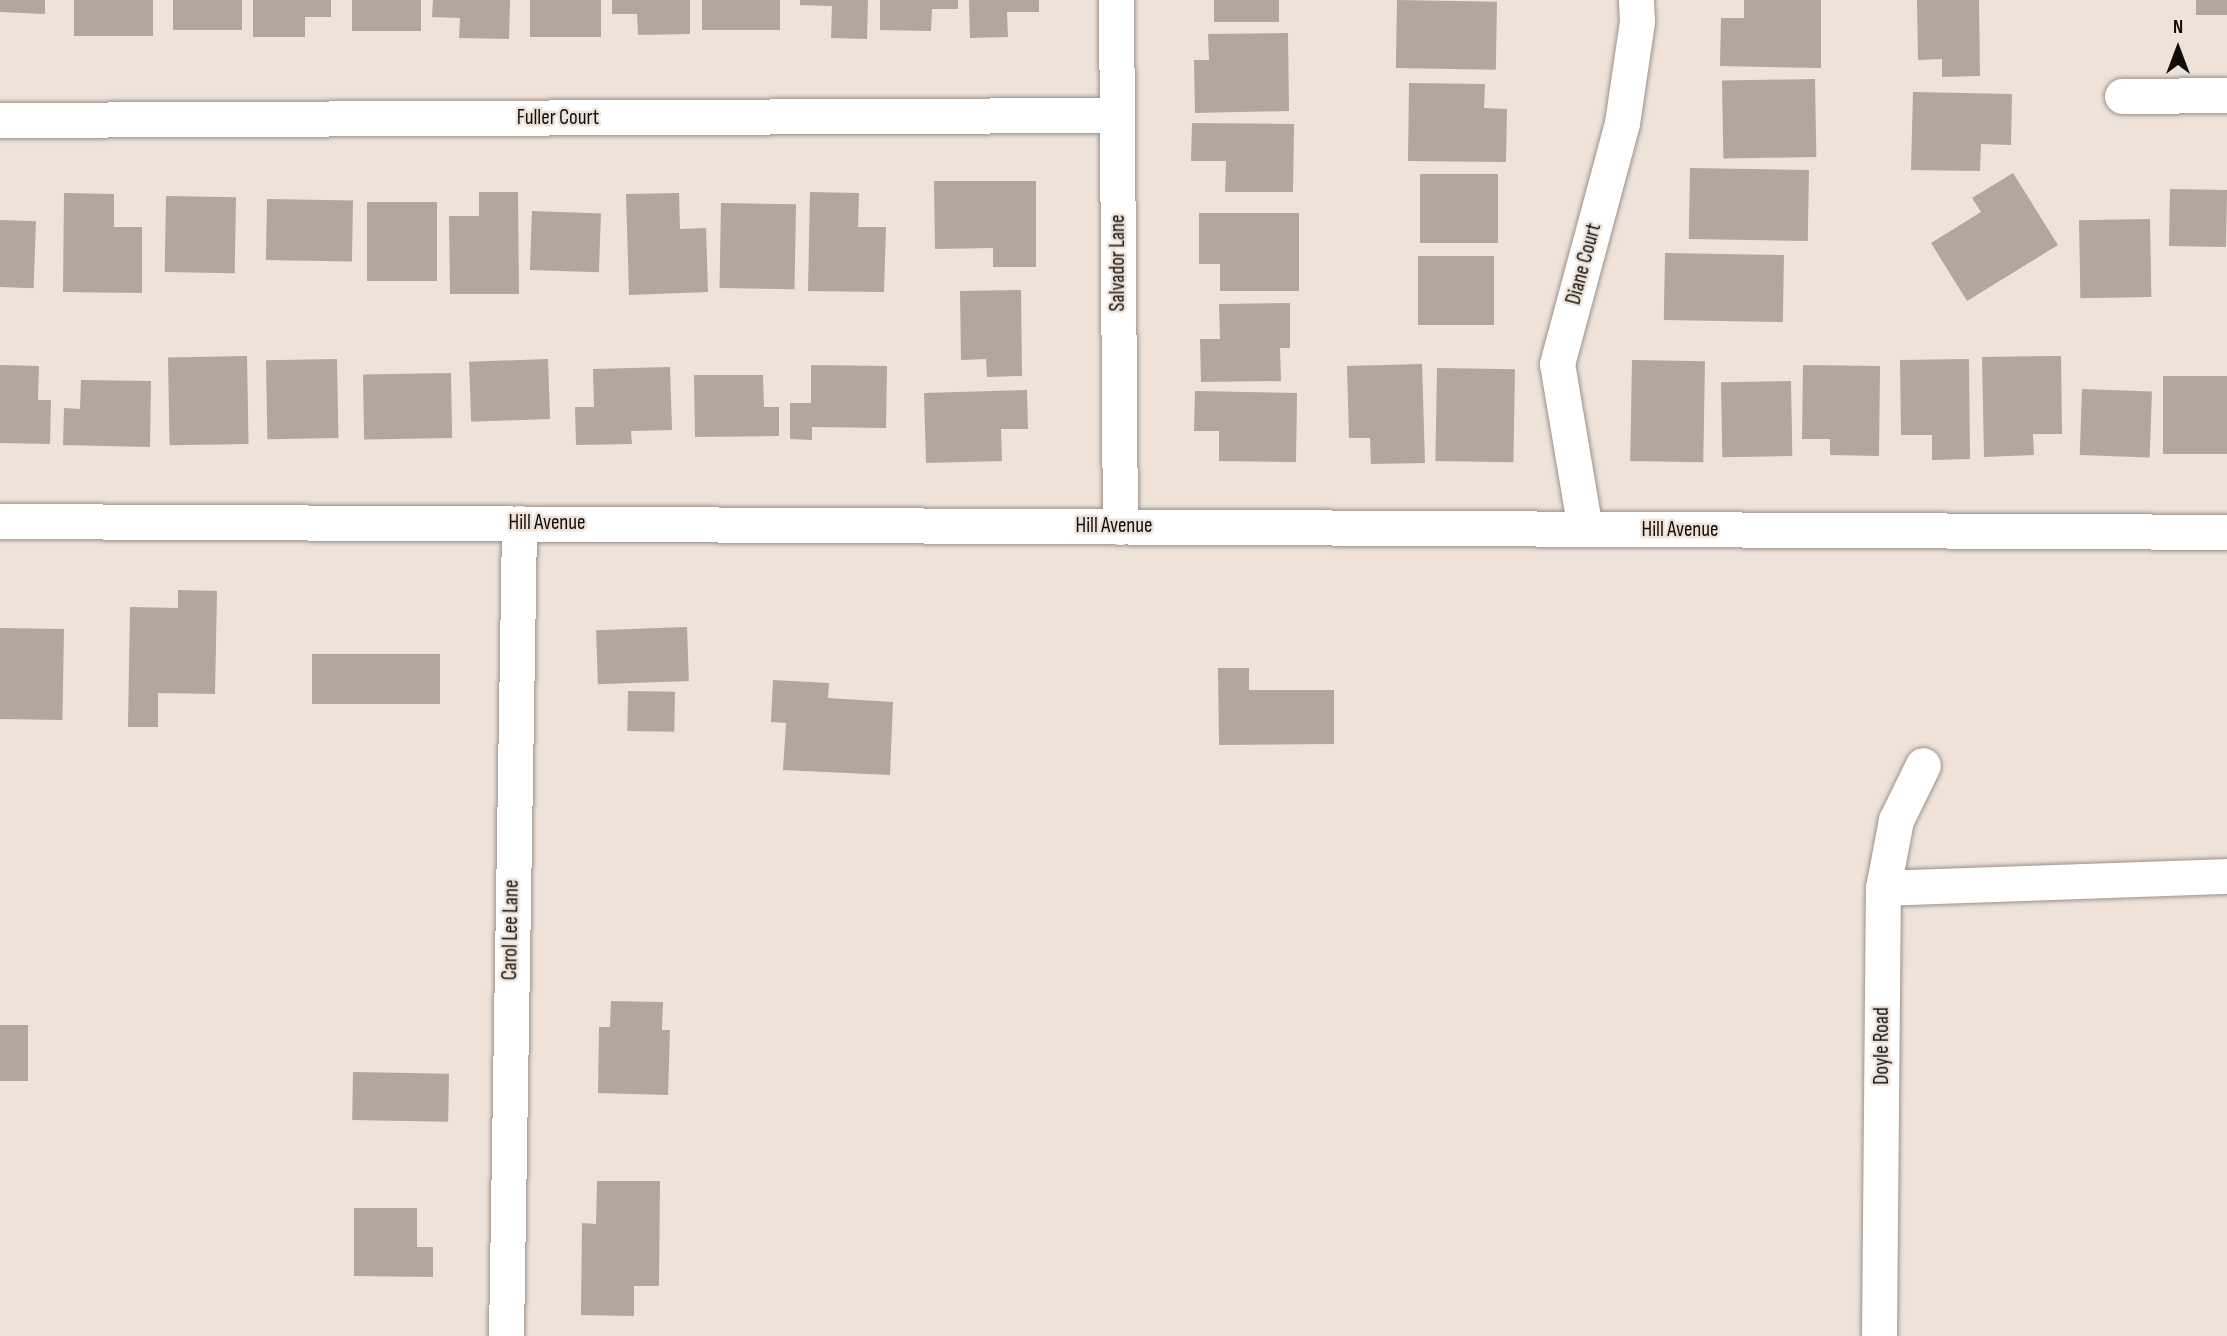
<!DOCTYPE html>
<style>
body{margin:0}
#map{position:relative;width:2227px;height:1336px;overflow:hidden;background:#eee2d9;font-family:"Sofia Sans Condensed",sans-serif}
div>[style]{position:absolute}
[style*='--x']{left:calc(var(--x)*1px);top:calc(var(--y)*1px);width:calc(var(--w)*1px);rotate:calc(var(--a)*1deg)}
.building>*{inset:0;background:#b2a69e;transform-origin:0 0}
.roads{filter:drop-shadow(0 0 2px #9c9189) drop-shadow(0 0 2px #9c9189)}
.street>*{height:35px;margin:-17.5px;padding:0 17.5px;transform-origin:17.5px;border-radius:17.5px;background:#fff}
span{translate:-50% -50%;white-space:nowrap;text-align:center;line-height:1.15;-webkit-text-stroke:5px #eee2d9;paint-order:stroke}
.street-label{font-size:21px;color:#110d0a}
.north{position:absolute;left:2143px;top:14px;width:70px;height:70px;-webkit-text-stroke:5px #eee2d9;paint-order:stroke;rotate:0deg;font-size:19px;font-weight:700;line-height:28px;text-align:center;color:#110d0a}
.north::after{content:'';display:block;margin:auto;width:24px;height:32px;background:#110d0a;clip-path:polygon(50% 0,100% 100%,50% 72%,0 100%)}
</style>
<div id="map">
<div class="building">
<i style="clip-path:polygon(0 0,45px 0,45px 14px,0 12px)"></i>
<i style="left:74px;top:0;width:79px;height:36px"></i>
<i style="left:173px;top:0;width:69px;height:30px"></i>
<i style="clip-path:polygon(253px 0,331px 0,331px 17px,305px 17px,305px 37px,253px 37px)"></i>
<i style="left:352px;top:0;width:69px;height:31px"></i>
<i style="clip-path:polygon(433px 0,510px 0,509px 39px,459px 38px,460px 18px,432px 17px)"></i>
<i style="left:530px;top:0;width:71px;height:37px"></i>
<i style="clip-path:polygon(612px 0,690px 0,690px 34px,638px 35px,637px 14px,612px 14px)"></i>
<i style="left:702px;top:0;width:78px;height:30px"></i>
<i style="clip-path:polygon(800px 0,868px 0,867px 39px,831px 38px,832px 6px,800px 5px)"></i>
<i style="clip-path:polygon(880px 0,958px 0,958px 9px,932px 9px,931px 31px,880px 30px)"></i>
<i style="clip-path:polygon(969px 0,1039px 0,1039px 12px,1007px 12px,1008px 37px,970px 38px)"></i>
<i style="left:1214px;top:0;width:65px;height:22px"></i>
<i style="left:1397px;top:0;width:100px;height:68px;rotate:1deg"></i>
<i style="clip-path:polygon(1744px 0,1821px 0,1821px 68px,1720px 66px,1721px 18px,1744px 18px)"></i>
<i style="clip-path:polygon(1917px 0,1979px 0,1980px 76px,1942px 77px,1942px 59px,1918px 60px)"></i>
<i style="left:2196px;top:0;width:31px;height:15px"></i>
<i style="clip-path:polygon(1288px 33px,1289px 111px,1195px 113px,1194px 60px,1209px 60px,1208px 34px)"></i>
<i style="left:1815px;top:79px;width:78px;height:93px;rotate:89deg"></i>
<i style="clip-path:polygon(1409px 83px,1485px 84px,1484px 108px,1507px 109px,1506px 162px,1408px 161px)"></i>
<i style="clip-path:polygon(1913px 92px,2012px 94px,2011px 145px,1981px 144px,1980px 171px,1911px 170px)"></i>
<i style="clip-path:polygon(1192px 123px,1294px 124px,1293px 192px,1225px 192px,1226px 161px,1191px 161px)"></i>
<i style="left:1690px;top:168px;width:119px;height:71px;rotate:1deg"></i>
<i style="clip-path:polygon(2013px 173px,2058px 245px,1967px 301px,1931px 243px,1981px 212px,1972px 198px)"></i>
<i style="left:1420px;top:174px;width:78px;height:69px"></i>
<i style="clip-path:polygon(934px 181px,1036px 181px,1036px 267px,993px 267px,993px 248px,935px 249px)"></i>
<i style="left:2170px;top:189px;width:57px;height:57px;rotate:1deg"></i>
<i style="clip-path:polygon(479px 192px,518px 192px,519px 294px,450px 294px,449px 216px,479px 216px)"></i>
<i style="clip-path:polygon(810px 192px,859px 193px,858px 227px,886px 227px,884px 292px,808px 291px)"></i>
<i style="clip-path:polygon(64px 193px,114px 194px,114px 227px,142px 227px,142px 293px,63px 292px)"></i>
<i style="clip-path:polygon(679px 193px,680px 229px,706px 228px,708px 292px,629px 295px,626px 194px)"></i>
<i style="left:166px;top:196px;width:70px;height:76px;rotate:1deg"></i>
<i style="left:267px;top:199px;width:86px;height:61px;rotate:1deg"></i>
<i style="left:367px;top:202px;width:70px;height:79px"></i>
<i style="left:721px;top:203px;width:75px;height:85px;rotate:1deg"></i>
<i style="left:532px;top:211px;width:69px;height:59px;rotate:2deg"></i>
<i style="clip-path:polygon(1199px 213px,1299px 213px,1299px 291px,1220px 291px,1220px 264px,1199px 264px)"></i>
<i style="left:2150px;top:219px;width:78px;height:71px;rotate:89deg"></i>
<i style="left:0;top:220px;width:36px;height:67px;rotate:2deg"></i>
<i style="left:1665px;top:253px;width:119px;height:67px;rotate:1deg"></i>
<i style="left:1418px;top:256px;width:76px;height:69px"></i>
<i style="clip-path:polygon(1021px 290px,1022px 376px,987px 377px,986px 359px,961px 360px,960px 291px)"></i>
<i style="clip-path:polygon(1290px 303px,1290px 348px,1280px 348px,1281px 381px,1201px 382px,1200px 339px,1220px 339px,1219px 304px)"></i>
<i style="left:247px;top:356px;width:88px;height:79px;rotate:89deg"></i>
<i style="clip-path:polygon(2061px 356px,2062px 434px,2033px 434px,2034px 455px,1984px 457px,1982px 357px)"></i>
<i style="left:337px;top:359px;width:79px;height:71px;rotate:89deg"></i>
<i style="left:548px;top:359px;width:60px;height:79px;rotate:88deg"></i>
<i style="clip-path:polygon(1969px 359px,1970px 459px,1932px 460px,1932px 435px,1901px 435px,1900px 360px)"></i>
<i style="left:1632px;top:360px;width:73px;height:101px;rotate:1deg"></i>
<i style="clip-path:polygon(1422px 364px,1425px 463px,1371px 464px,1370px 438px,1349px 438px,1347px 366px)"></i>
<i style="clip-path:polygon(0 365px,39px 366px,38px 400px,51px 400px,50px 444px,0 443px)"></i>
<i style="clip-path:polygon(811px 365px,887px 366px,886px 428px,812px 427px,812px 440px,790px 439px,790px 403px,811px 403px)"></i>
<i style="clip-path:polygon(1803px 365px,1880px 366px,1879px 456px,1830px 455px,1830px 439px,1802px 439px)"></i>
<i style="clip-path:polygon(670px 367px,672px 430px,631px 431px,632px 444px,576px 445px,575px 407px,594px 407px,593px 369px)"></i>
<i style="left:1437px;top:368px;width:78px;height:93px;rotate:1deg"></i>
<i style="left:451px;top:373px;width:65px;height:88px;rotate:89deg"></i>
<i style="clip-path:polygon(694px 375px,763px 375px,764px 407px,779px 407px,779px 436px,695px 437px)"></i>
<i style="left:2227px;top:376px;width:78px;height:64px;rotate:90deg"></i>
<i style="clip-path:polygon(81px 380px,151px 381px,150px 447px,63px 445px,64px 408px,80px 409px)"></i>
<i style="left:1791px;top:381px;width:75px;height:70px;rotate:89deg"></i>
<i style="left:2082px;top:389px;width:70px;height:66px;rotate:2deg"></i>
<i style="clip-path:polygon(1027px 390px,1028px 429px,1001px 429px,1002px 461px,926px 463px,924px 393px)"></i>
<i style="clip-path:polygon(1195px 391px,1297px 393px,1296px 462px,1219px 461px,1219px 431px,1194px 431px)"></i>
<i style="clip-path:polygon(178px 590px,217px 591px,215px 694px,158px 693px,158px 727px,128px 727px,130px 607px,178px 608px)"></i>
<i style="left:687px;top:627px;width:54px;height:91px;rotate:88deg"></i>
<i style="left:0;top:628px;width:64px;height:91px;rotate:1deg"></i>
<i style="left:312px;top:654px;width:128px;height:50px"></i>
<i style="clip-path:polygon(1218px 668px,1249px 668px,1249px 690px,1334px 690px,1334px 744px,1219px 745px)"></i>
<i style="clip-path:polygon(773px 680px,829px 683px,828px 698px,893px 702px,890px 775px,783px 770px,786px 723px,771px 722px)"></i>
<i style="left:628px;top:691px;width:47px;height:40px;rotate:1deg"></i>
<i style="clip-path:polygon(611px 1001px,663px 1002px,662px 1030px,670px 1030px,668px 1095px,598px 1093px,599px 1027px,610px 1027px)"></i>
<i style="left:28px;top:1025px;width:56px;height:28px;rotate:90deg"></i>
<i style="left:353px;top:1072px;width:96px;height:48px;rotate:1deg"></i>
<i style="clip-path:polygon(597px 1181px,660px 1181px,659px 1286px,634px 1286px,634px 1316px,581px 1315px,582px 1223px,596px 1224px)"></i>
<i style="clip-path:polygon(354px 1208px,417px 1208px,417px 1247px,433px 1247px,433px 1277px,354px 1276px)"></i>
</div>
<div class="roads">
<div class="street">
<i style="--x:1116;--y:0;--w:527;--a:89.57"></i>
<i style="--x:2122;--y:96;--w:105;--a:-0.5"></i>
<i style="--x:0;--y:120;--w:1117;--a:-0.26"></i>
<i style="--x:0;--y:521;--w:2227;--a:0.28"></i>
<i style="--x:1585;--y:529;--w:167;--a:-99.6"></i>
<i style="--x:1557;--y:364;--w:250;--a:-74.9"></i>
<i style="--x:1622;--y:123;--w:103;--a:-81.6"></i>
<i style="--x:1637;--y:21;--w:21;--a:-93"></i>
<i style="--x:1883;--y:888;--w:344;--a:-2"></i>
<i style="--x:506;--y:1336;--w:813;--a:-89.08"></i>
<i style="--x:1879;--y:1336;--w:448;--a:-89.5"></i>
<i style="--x:1883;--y:888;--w:69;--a:-79.2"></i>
<i style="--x:1896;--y:820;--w:61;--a:-63.9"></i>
</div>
</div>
<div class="street-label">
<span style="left:558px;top:118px">Fuller Court</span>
<span style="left:1118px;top:263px;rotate:-90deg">Salvador Lane</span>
<span style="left:1584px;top:264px;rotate:-75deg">Diane Court</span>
<span style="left:547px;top:523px">Hill Avenue</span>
<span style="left:1114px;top:526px">Hill Avenue</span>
<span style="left:1680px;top:530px">Hill Avenue</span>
<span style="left:511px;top:930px;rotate:-89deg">Carol Lee Lane</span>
<span style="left:1882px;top:1046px;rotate:-90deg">Doyle Road</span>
</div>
<div class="north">N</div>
</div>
